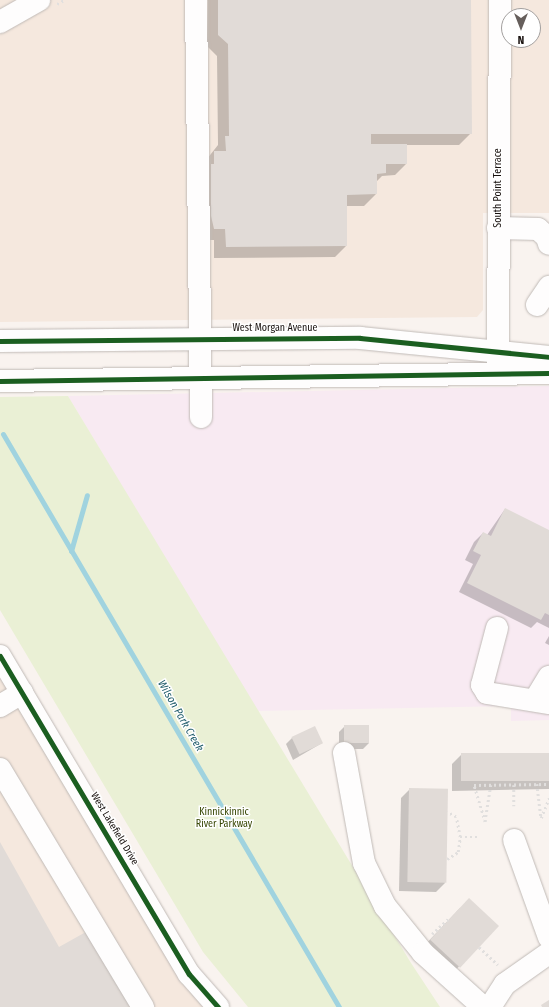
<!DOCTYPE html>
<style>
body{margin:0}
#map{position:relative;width:549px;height:1007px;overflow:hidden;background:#f9f3ef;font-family:"Fira Sans Condensed",sans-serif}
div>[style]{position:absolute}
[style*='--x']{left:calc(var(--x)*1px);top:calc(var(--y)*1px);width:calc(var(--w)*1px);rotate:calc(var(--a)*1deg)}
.commercial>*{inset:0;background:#f5e8de}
.education>*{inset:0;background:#f8eaf2}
.green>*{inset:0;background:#eaf0d5}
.shadow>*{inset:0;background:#0003}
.stream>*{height:5px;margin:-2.5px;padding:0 2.5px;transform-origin:2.5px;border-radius:2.5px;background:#a0d3df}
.building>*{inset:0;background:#e1dbd7;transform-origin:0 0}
.path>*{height:2.5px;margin-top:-1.25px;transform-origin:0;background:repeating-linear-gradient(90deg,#e1dfde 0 2px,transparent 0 5px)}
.roads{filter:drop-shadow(0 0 1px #c0bab6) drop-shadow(0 0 1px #c0bab6)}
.minor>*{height:22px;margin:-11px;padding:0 11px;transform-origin:11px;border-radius:11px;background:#fefdfd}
.cycleway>*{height:5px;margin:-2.5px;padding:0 2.5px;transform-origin:2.5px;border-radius:2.5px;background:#1b5e20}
span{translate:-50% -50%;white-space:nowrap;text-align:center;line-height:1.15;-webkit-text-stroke:3px #fff;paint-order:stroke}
.street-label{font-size:10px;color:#17100d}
.park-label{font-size:10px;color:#364502}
.water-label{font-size:11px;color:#1f5c6a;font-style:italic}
.north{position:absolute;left:501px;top:8px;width:40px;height:40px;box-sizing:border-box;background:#fff;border:1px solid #a29f9e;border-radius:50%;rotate:180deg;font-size:11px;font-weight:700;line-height:16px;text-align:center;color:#17100d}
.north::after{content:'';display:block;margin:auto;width:14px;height:18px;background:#665f5c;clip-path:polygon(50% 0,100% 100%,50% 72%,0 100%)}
</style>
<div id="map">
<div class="commercial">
<i style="clip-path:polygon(evenodd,0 0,549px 0,549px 213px,483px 213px,483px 310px,477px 317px,0 322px,0 0,509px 16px,533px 16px,533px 40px,509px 40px,509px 16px)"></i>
<i style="clip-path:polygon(0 656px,218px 1007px,0 1007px)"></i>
</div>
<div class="education">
<i style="clip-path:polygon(549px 386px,549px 720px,511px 721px,511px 706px,257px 711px,68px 396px)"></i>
</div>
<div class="green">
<i style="clip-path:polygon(68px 396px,411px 963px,440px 1007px,248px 1007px,203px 952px,0 610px,0 397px)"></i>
</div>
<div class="shadow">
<i style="clip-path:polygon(208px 0,470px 0,471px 133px,459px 145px,406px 145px,406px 164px,395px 175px,382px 176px,376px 182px,376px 194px,364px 206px,346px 206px,346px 246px,335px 257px,214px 258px,214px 240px,202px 240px,203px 164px,218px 145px,217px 56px,207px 46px)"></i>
<i style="clip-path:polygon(505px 509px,549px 531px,549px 628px,537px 622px,531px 628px,459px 592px,473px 564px,465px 560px,474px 542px,483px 533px,487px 535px)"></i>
<i style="clip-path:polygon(549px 636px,549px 645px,545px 643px)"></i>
<i style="clip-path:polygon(345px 726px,368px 726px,369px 743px,363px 749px,339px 749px,339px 732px)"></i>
<i style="clip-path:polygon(292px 738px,322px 743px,293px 760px,286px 744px)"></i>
<i style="clip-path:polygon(549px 754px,549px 789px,452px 791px,452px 764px,461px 755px)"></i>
<i style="clip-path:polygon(410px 789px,445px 883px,436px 892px,399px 891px,401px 798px)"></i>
<i style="clip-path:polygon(460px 908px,497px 926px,450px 976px,421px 949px)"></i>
</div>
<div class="stream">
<i style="--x:3;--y:434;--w:664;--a:59.61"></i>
<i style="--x:71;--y:551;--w:58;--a:-74.1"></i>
</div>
<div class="building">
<i style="clip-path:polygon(218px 0,471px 0,472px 134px,371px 134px,371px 144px,407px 144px,407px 164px,386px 164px,386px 173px,377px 174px,377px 194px,347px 195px,347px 246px,226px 247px,225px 229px,214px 229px,211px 216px,211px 164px,214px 164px,214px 151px,226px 151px,225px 136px,229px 136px,228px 44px,218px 35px)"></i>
<i style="clip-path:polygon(505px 508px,549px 530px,549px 615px,545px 613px,541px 620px,467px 583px,481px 555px,473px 551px,483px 532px,491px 536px)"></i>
<i style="left:344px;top:725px;width:25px;height:18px"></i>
<i style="left:315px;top:726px;width:19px;height:26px;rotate:65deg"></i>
<i style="left:549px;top:753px;width:28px;height:88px;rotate:90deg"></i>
<i style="left:409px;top:788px;width:39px;height:94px;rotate:1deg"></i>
<i style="clip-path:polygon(0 842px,59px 947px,93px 928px,138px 1007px,0 1007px)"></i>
<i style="left:469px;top:898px;width:41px;height:57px;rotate:43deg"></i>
<i style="clip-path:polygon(549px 1000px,549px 1007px,542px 1007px,541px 1005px)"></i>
</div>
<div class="path">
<i style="--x:57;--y:4;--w:8;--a:-30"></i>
<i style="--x:537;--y:784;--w:34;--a:83"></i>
<i style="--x:541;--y:818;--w:22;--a:-68"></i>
<i style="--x:491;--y:785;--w:37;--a:99"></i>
<i style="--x:485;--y:822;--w:39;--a:-107"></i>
<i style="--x:474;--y:785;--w:75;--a:-0.8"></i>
<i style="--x:514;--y:785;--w:21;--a:90"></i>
<i style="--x:460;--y:837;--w:19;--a:0"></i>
<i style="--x:447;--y:859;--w:13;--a:-32"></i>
<i style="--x:458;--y:852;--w:15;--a:-82"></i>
<i style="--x:460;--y:837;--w:20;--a:-101"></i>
<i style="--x:456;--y:817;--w:10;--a:-151"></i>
<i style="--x:432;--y:934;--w:25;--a:-43"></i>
<i style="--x:479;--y:947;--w:26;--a:43"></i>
</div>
<div class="roads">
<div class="minor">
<i style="--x:196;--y:0;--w:417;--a:89.3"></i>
<i style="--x:0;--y:22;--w:45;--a:-29.4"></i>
<i style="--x:498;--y:228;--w:40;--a:1.4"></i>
<i style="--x:538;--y:229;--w:12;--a:42"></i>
<i style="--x:547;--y:237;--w:7;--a:74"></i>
<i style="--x:537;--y:305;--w:22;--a:-56"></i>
<i style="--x:0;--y:341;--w:360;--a:-0.5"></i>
<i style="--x:360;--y:338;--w:190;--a:5.7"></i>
<i style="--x:498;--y:367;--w:367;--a:-89.7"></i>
<i style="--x:0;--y:381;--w:549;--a:-0.83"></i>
<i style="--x:497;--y:628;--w:59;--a:104.7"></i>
<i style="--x:482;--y:685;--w:9;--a:58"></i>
<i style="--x:487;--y:693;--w:63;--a:9.2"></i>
<i style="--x:0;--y:656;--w:370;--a:59.3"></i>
<i style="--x:189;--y:974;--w:44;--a:48.7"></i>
<i style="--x:535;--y:700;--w:27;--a:-59"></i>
<i style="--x:0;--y:706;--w:26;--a:-31"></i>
<i style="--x:344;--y:753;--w:112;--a:79.7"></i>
<i style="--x:364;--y:863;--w:48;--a:64"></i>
<i style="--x:385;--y:906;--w:60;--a:51"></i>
<i style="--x:423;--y:953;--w:81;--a:42"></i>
<i style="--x:0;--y:769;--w:278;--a:59"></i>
<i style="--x:514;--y:840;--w:103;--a:70.2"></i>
<i style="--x:490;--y:1007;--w:27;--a:-57"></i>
<i style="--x:505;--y:984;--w:54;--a:-35.2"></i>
</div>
</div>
<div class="cycleway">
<i style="--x:0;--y:341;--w:360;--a:-0.5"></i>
<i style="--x:360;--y:338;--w:190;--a:5.7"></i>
<i style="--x:0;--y:381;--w:549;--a:-0.83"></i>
<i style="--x:0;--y:656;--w:370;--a:59.3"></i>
<i style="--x:189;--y:974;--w:44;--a:48.7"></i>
</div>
<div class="street-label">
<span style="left:499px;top:188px;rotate:-90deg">South Point Terrace</span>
<span style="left:275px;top:329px">West Morgan Avenue</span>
<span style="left:114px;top:829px;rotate:59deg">West Lakefield Drive</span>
</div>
<div class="park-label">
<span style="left:224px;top:818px">Kinnickinnic<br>River Parkway</span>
</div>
<div class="water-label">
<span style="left:180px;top:716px;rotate:60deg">Wilson Park Creek</span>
</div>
<div class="north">N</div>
</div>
